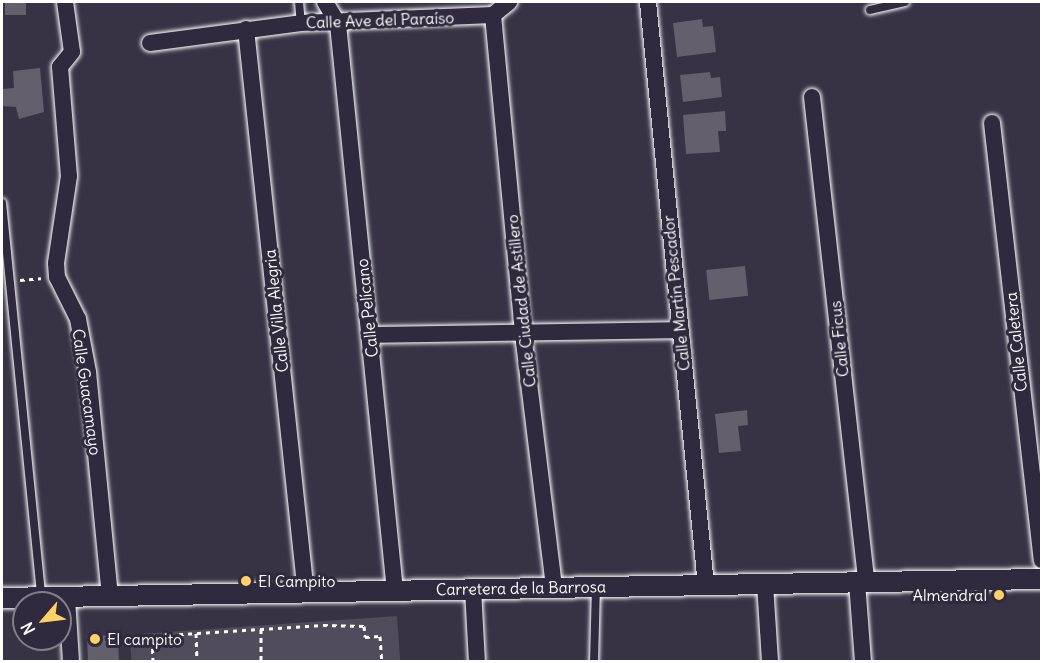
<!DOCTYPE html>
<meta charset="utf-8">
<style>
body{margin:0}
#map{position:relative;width:1043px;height:663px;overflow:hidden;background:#373345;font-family:Delius,sans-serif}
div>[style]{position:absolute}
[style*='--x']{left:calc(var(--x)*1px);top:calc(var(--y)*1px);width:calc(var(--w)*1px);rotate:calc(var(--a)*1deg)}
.green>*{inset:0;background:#514c5c;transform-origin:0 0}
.building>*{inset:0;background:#635f6d;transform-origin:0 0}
.path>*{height:3px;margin-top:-1.5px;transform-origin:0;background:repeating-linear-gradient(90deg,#fff 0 4.5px,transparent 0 9px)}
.roads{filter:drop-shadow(0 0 2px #fff) drop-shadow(0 0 2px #fff)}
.service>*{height:8px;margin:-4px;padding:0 4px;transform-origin:4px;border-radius:4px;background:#2f2a3d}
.minor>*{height:16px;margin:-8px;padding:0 8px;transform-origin:8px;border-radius:8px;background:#2f2a3d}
.tertiary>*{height:20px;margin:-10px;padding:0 10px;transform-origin:10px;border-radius:10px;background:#2f2a3d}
.dots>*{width:16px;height:16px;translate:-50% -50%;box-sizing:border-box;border:3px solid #2f2a3d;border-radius:50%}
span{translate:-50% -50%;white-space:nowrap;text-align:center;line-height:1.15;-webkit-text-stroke:6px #2f2a3d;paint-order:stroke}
.street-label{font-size:16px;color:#fff}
.poi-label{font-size:16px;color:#fff}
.left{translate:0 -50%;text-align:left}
.right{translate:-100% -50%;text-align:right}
.frame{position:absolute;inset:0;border:3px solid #fff;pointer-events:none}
.north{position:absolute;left:12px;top:591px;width:60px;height:60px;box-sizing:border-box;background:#2f2a3d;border:2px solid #827f8b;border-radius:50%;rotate:242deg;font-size:16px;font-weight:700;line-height:24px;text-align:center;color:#fff}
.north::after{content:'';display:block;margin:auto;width:21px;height:27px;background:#ffd166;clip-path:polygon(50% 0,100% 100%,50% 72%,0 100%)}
</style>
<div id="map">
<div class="green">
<i style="left:397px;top:616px;width:45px;height:268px;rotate:86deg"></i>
</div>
<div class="building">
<i style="left:5px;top:2px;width:21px;height:13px"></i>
<i style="clip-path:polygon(702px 19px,703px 27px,713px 26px,716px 52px,677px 57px,673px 23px)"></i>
<i style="clip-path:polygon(40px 68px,44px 112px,19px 119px,16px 107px,3px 106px,2px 89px,14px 88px,13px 71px)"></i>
<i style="clip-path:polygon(710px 72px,711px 78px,720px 77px,722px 97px,683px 102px,680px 75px)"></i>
<i style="clip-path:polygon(725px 111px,726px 131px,718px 131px,720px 152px,686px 154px,683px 115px)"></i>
<i style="left:745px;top:266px;width:30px;height:39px;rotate:84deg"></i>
<i style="clip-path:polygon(747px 410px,748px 425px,738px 426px,741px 451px,719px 453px,715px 414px)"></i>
<i style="left:118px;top:635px;width:27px;height:31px;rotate:88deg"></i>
</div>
<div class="path">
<i style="--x:20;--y:280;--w:21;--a:-5"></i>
<i style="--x:261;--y:629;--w:33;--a:90"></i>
<i style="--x:196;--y:633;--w:29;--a:88"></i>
<i style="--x:153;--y:662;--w:26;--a:-92"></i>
<i style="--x:152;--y:636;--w:171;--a:-3.7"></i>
<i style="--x:323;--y:625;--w:41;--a:1.4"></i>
<i style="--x:364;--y:626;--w:11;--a:85"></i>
<i style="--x:365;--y:637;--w:15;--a:-4"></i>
<i style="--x:380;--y:636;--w:26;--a:86"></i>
</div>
<div class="roads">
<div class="service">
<i style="--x:299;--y:2;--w:21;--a:85"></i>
<i style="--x:870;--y:10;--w:36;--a:-13"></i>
<i style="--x:2;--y:203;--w:396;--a:84.3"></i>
<i style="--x:594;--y:662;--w:75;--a:-88.5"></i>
</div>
<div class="minor">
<i style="--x:65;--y:2;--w:50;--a:82"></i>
<i style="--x:72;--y:52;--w:19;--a:129"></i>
<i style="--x:60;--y:67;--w:109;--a:85.3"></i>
<i style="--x:69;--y:176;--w:88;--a:98.5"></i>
<i style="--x:56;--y:263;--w:14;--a:86"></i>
<i style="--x:57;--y:277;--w:47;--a:63.4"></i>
<i style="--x:78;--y:319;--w:54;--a:79.3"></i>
<i style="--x:88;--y:372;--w:226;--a:84.4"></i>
<i style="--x:325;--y:2;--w:26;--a:59"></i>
<i style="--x:338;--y:24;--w:570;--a:84.26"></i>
<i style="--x:648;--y:2;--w:586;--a:84.32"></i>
<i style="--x:493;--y:15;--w:320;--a:84.6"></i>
<i style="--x:523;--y:334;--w:255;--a:83"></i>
<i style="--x:246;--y:29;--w:568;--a:83.94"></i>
<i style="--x:150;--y:43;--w:152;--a:-7.5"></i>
<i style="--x:301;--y:23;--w:192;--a:-2.4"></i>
<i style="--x:493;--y:15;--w:21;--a:-39"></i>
<i style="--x:812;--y:97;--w:487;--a:83.6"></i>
<i style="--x:992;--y:123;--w:440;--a:83.5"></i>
<i style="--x:370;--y:335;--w:309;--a:-0.9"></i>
<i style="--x:857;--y:582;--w:80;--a:85.7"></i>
<i style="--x:765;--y:584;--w:78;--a:86.3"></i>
<i style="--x:473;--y:589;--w:73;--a:86.9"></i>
<i style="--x:67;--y:598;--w:64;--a:86.4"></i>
</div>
<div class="tertiary">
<i style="--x:2;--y:598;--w:1040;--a:-1.05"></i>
</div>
</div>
<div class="dots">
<i style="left:246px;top:581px;background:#ffd166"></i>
<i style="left:999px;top:595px;background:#ffd166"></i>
<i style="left:95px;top:639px;background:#ffd166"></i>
</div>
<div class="street-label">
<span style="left:380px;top:20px;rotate:-2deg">Calle Ave del Paraíso</span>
<span style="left:676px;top:293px;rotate:-96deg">Calle Martín Pescador</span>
<span style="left:521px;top:301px;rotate:-96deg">Calle Ciudad de Astillero</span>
<span style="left:367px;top:308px;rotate:-96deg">Calle Pelícano</span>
<span style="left:276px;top:311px;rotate:-96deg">Calle Villa Alegria</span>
<span style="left:839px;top:339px;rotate:-96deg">Calle Ficus</span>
<span style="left:1016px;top:342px;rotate:-96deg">Calle Caletera</span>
<span style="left:87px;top:392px;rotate:82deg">Calle Guacamayo</span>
<span style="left:521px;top:588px;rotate:-1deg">Carretera de la Barrosa</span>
</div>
<div class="poi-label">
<span class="left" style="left:258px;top:581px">El Campito</span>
<span class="right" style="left:987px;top:595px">Almendral</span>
<span class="left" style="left:107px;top:639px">El campito</span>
</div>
<div class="frame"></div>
<div class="north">N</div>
</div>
